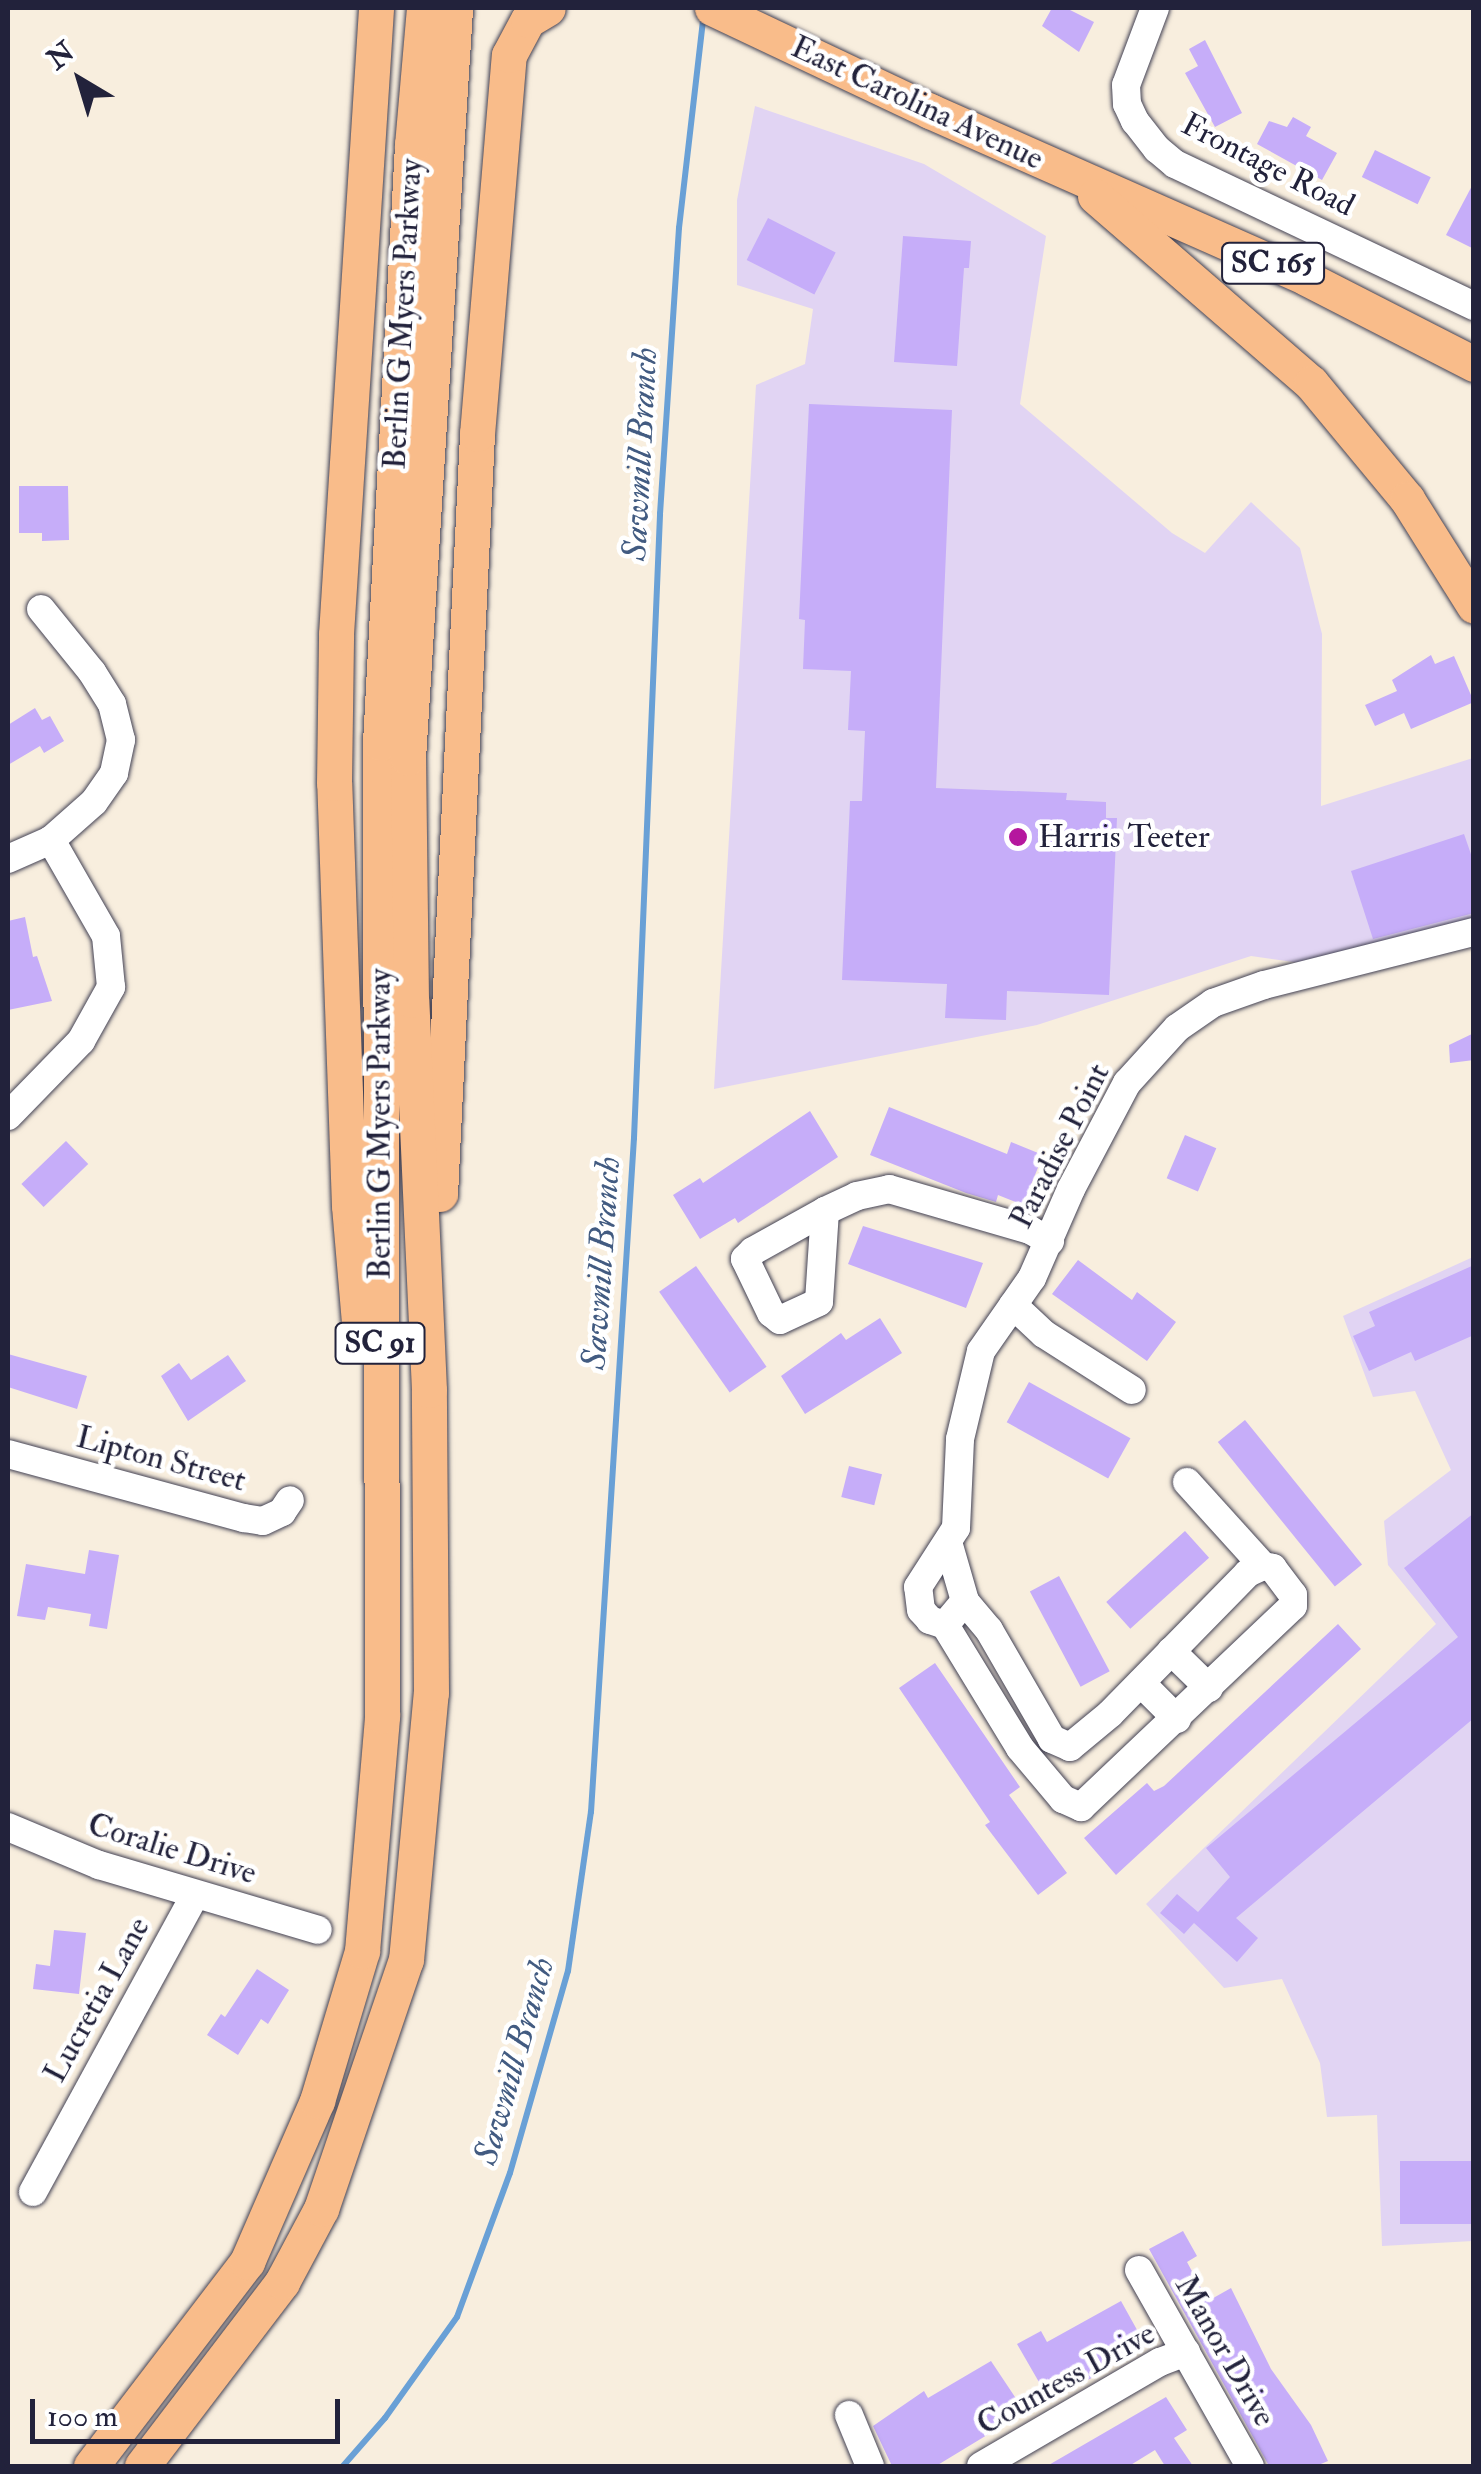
<!DOCTYPE html>
<style>
body{margin:0}
#map{position:relative;width:1481px;height:2474px;overflow:hidden;background:#f8eede;font-family:"IM FELL Double Pica",serif}
div>[style]{position:absolute}
[style*='--x']{left:calc(var(--x)*1px);top:calc(var(--y)*1px);width:calc(var(--w)*1px);rotate:calc(var(--a)*1deg)}
.built>*{inset:0;background:#e1d4f3}
.stream>*{height:6px;margin:-3px;padding:0 3px;transform-origin:3px;border-radius:3px;background:#69a0d6}
.building>*{inset:0;background:#c6adf9;transform-origin:0 0}
.roads{filter:drop-shadow(0 0 2px #424153) drop-shadow(0 0 2px #424153)}
.minor>*{height:28px;margin:-14px;padding:0 14px;transform-origin:14px;border-radius:14px;background:#fff}
.major>*{height:35px;margin:-17.5px;padding:0 17.5px;transform-origin:17.5px;border-radius:17.5px;background:#f9bc8a}
.dots>*{width:28px;height:28px;translate:-50% -50%;box-sizing:border-box;border:5px solid #fff;border-radius:50%}
span{translate:-50% -50%;white-space:nowrap;text-align:center;line-height:1.15;-webkit-text-stroke:9px #fff;paint-order:stroke}
.shield-label span{padding:2px 8px;background:#fff;border:2px solid;border-radius:8px;-webkit-text-stroke-width:0}
.shield-label{font-size:30px;color:#22223b;font-weight:700}
.street-label{font-size:32px;color:#22223b}
.poi-label{font-size:32px;color:#22223b}
.left{translate:0 -50%;text-align:left}
.water-label{font-size:35px;color:#425b81;font-style:italic}
.frame{position:absolute;inset:0;border:10px solid #22223b;pointer-events:none}
.north{position:absolute;left:30px;top:30px;width:100px;height:100px;-webkit-text-stroke:8px #fff;paint-order:stroke;rotate:322deg;font-size:28px;font-weight:700;line-height:40px;text-align:center;color:#22223b}
.north::after{content:'';display:block;margin:auto;width:35px;height:45px;background:#22223b;clip-path:polygon(50% 0,100% 100%,50% 72%,0 100%)}
.scale{position:absolute;left:30px;top:2399px;width:310px;height:45px;box-sizing:border-box;border:5px solid #22223b;border-top:0;padding-left:12px;font-size:30px;line-height:35px;white-space:nowrap;color:#22223b;-webkit-text-stroke:8px #fff;paint-order:stroke}
</style>
<div id="map">
<div class="built">
<i style="clip-path:polygon(755px 106px,924px 164px,1046px 236px,1020px 404px,1172px 533px,1205px 553px,1251px 502px,1300px 548px,1322px 634px,1321px 806px,1473px 758px,1474px 922px,1315px 965px,1251px 956px,1037px 1025px,714px 1089px,756px 385px,805px 364px,813px 309px,737px 285px,737px 200px)"></i>
<i style="clip-path:polygon(1473px 1257px,1473px 2241px,1382px 2246px,1377px 2115px,1327px 2117px,1320px 2063px,1282px 1979px,1224px 1988px,1146px 1904px,1436px 1624px,1388px 1565px,1384px 1521px,1451px 1470px,1415px 1391px,1373px 1397px,1343px 1316px)"></i>
</div>
<div class="stream">
<i style="--x:343;--y:2466;--w:64;--a:-48.8"></i>
<i style="--x:385;--y:2418;--w:124;--a:-54.5"></i>
<i style="--x:457;--y:2317;--w:153;--a:-69.8"></i>
<i style="--x:510;--y:2173;--w:210;--a:-74"></i>
<i style="--x:568;--y:1971;--w:161;--a:-81.8"></i>
<i style="--x:591;--y:1812;--w:675;--a:-86.35"></i>
<i style="--x:634;--y:1138;--w:625;--a:-87.61"></i>
<i style="--x:660;--y:514;--w:287;--a:-86.2"></i>
<i style="--x:679;--y:228;--w:210;--a:-83.4"></i>
</div>
<div class="building">
<i style="clip-path:polygon(1052px 8px,1066px 8px,1094px 22px,1079px 52px,1042px 26px)"></i>
<i style="clip-path:polygon(1205px 40px,1242px 113px,1215px 127px,1185px 73px,1198px 66px,1189px 49px)"></i>
<i style="clip-path:polygon(1293px 117px,1311px 127px,1306px 136px,1337px 153px,1322px 180px,1257px 144px,1269px 121px,1287px 127px)"></i>
<i style="left:1375px;top:150px;width:62px;height:30px;rotate:26deg"></i>
<i style="clip-path:polygon(1474px 182px,1474px 249px,1446px 235px)"></i>
<i style="left:768px;top:218px;width:76px;height:47px;rotate:27deg"></i>
<i style="clip-path:polygon(903px 236px,971px 241px,969px 268px,964px 268px,957px 366px,894px 362px)"></i>
<i style="clip-path:polygon(809px 404px,952px 410px,936px 788px,1067px 793px,1066px 800px,1106px 802px,1106px 818px,1117px 818px,1109px 995px,1007px 991px,1006px 1020px,945px 1018px,947px 984px,842px 980px,850px 801px,862px 801px,865px 731px,848px 730px,851px 671px,803px 669px,805px 620px,799px 619px)"></i>
<i style="clip-path:polygon(19px 486px,68px 486px,69px 540px,42px 541px,42px 533px,19px 533px)"></i>
<i style="clip-path:polygon(1431px 655px,1435px 664px,1454px 656px,1474px 702px,1411px 729px,1404px 713px,1375px 726px,1365px 705px,1397px 691px,1392px 680px)"></i>
<i style="clip-path:polygon(35px 708px,42px 720px,50px 716px,64px 741px,44px 753px,40px 746px,8px 765px,8px 725px)"></i>
<i style="clip-path:polygon(1464px 834px,1474px 863px,1474px 913px,1373px 939px,1351px 871px)"></i>
<i style="clip-path:polygon(25px 917px,33px 957px,37px 956px,52px 1001px,8px 1010px,8px 921px)"></i>
<i style="clip-path:polygon(1474px 1033px,1474px 1060px,1450px 1063px,1449px 1045px)"></i>
<i style="clip-path:polygon(889px 1107px,1007px 1154px,1011px 1142px,1043px 1155px,1023px 1205px,998px 1195px,996px 1202px,966px 1193px,870px 1155px)"></i>
<i style="clip-path:polygon(810px 1111px,838px 1157px,738px 1223px,735px 1218px,700px 1239px,673px 1195px,700px 1178px,703px 1183px)"></i>
<i style="left:1185px;top:1135px;width:34px;height:47px;rotate:23deg"></i>
<i style="left:66px;top:1141px;width:32px;height:62px;rotate:46deg"></i>
<i style="clip-path:polygon(863px 1226px,983px 1263px,966px 1308px,848px 1264px)"></i>
<i style="clip-path:polygon(1078px 1260px,1132px 1300px,1137px 1292px,1176px 1322px,1147px 1361px,1052px 1294px)"></i>
<i style="clip-path:polygon(1474px 1265px,1474px 1335px,1415px 1361px,1411px 1352px,1369px 1371px,1353px 1336px,1375px 1326px,1369px 1312px)"></i>
<i style="left:696px;top:1266px;width:123px;height:45px;rotate:55deg"></i>
<i style="clip-path:polygon(880px 1318px,902px 1353px,805px 1414px,781px 1376px,841px 1333px,846px 1340px)"></i>
<i style="clip-path:polygon(8px 1354px,87px 1376px,77px 1409px,8px 1387px)"></i>
<i style="clip-path:polygon(228px 1355px,246px 1381px,188px 1421px,161px 1376px,179px 1363px,191px 1380px)"></i>
<i style="left:1029px;top:1382px;width:116px;height:46px;rotate:29deg"></i>
<i style="left:1245px;top:1420px;width:186px;height:35px;rotate:51deg"></i>
<i style="left:849px;top:1466px;width:34px;height:32px;rotate:14deg"></i>
<i style="clip-path:polygon(1474px 1513px,1474px 1718px,1236px 1918px,1258px 1938px,1237px 1962px,1194px 1923px,1184px 1934px,1160px 1913px,1177px 1894px,1198px 1912px,1230px 1877px,1206px 1848px,1458px 1637px,1404px 1568px)"></i>
<i style="left:1185px;top:1531px;width:36px;height:106px;rotate:48deg"></i>
<i style="clip-path:polygon(89px 1550px,119px 1555px,107px 1629px,89px 1626px,91px 1614px,48px 1607px,45px 1620px,17px 1616px,26px 1564px,85px 1574px)"></i>
<i style="left:1059px;top:1576px;width:108px;height:33px;rotate:62deg"></i>
<i style="clip-path:polygon(1338px 1624px,1361px 1649px,1116px 1875px,1084px 1838px,1147px 1783px,1154px 1791px,1164px 1786px)"></i>
<i style="clip-path:polygon(935px 1663px,1020px 1787px,1009px 1795px,1067px 1873px,1038px 1895px,985px 1825px,990px 1822px,899px 1688px)"></i>
<i style="clip-path:polygon(54px 1930px,86px 1933px,79px 1994px,33px 1989px,36px 1964px,50px 1966px)"></i>
<i style="clip-path:polygon(257px 1969px,289px 1990px,268px 2024px,261px 2019px,238px 2055px,207px 2035px,221px 2014px,225px 2017px)"></i>
<i style="left:1474px;top:2161px;width:63px;height:74px;rotate:90deg"></i>
<i style="clip-path:polygon(1183px 2231px,1197px 2256px,1187px 2262px,1208px 2301px,1231px 2288px,1271px 2369px,1311px 2425px,1328px 2461px,1316px 2466px,1269px 2466px,1149px 2249px)"></i>
<i style="clip-path:polygon(1121px 2301px,1146px 2346px,1088px 2380px,1085px 2375px,1047px 2396px,1017px 2344px,1041px 2331px,1047px 2342px)"></i>
<i style="clip-path:polygon(991px 2361px,1025px 2412px,936px 2466px,892px 2466px,873px 2426px,924px 2391px,928px 2398px)"></i>
<i style="clip-path:polygon(1166px 2397px,1187px 2430px,1174px 2438px,1193px 2466px,1165px 2466px,1155px 2450px,1129px 2466px,1047px 2466px)"></i>
</div>
<div class="roads">
<div class="minor">
<i style="--x:1155;--y:8;--w:82;--a:110.6"></i>
<i style="--x:1126;--y:85;--w:19;--a:87"></i>
<i style="--x:1127;--y:104;--w:19;--a:65"></i>
<i style="--x:1135;--y:121;--w:36;--a:52"></i>
<i style="--x:1157;--y:149;--w:23;--a:40"></i>
<i style="--x:1175;--y:164;--w:331;--a:25.4"></i>
<i style="--x:8;--y:859;--w:47;--a:-23.8"></i>
<i style="--x:51;--y:840;--w:57;--a:-41.5"></i>
<i style="--x:94;--y:802;--w:35;--a:-55"></i>
<i style="--x:114;--y:773;--w:34;--a:-78"></i>
<i style="--x:121;--y:740;--w:37;--a:-104"></i>
<i style="--x:112;--y:704;--w:38;--a:-122"></i>
<i style="--x:92;--y:672;--w:81;--a:-129"></i>
<i style="--x:8;--y:1116;--w:105;--a:-45.8"></i>
<i style="--x:81;--y:1041;--w:62;--a:-60.9"></i>
<i style="--x:111;--y:987;--w:51;--a:-95.6"></i>
<i style="--x:106;--y:936;--w:111;--a:-119.8"></i>
<i style="--x:825;--y:1211;--w:91;--a:93.8"></i>
<i style="--x:819;--y:1302;--w:43;--a:155.2"></i>
<i style="--x:780;--y:1320;--w:11;--a:-142"></i>
<i style="--x:771;--y:1313;--w:60;--a:-115.7"></i>
<i style="--x:745;--y:1259;--w:11;--a:-45"></i>
<i style="--x:753;--y:1251;--w:82;--a:-29.1"></i>
<i style="--x:825;--y:1211;--w:35;--a:-25"></i>
<i style="--x:857;--y:1196;--w:33;--a:-12"></i>
<i style="--x:889;--y:1189;--w:147;--a:16.2"></i>
<i style="--x:1030;--y:1230;--w:23;--a:29"></i>
<i style="--x:1013;--y:1305;--w:42;--a:43.1"></i>
<i style="--x:1044;--y:1334;--w:104;--a:32.5"></i>
<i style="--x:8;--y:1454;--w:245;--a:15.2"></i>
<i style="--x:244;--y:1518;--w:19;--a:9"></i>
<i style="--x:263;--y:1521;--w:21;--a:-25"></i>
<i style="--x:282;--y:1512;--w:14;--a:-56"></i>
<i style="--x:1187;--y:1482;--w:113;--a:47.9"></i>
<i style="--x:948;--y:1542;--w:61;--a:73.9"></i>
<i style="--x:965;--y:1601;--w:31;--a:130"></i>
<i style="--x:945;--y:1625;--w:16;--a:-162"></i>
<i style="--x:930;--y:1620;--w:13;--a:-132"></i>
<i style="--x:921;--y:1610;--w:23;--a:-97"></i>
<i style="--x:918;--y:1587;--w:70;--a:-57.2"></i>
<i style="--x:956;--y:1528;--w:89;--a:-87.4"></i>
<i style="--x:960;--y:1439;--w:90;--a:-76.6"></i>
<i style="--x:981;--y:1351;--w:89;--a:-55.1"></i>
<i style="--x:1032;--y:1278;--w:97;--a:-66.3"></i>
<i style="--x:1071;--y:1189;--w:120;--a:-62.2"></i>
<i style="--x:1127;--y:1083;--w:74;--a:-47.7"></i>
<i style="--x:1177;--y:1028;--w:44;--a:-34.8"></i>
<i style="--x:1213;--y:1003;--w:54;--a:-19.4"></i>
<i style="--x:1264;--y:985;--w:217;--a:-14.2"></i>
<i style="--x:945;--y:1625;--w:144;--a:58.6"></i>
<i style="--x:1020;--y:1748;--w:67;--a:49.9"></i>
<i style="--x:1063;--y:1799;--w:20;--a:24"></i>
<i style="--x:1081;--y:1807;--w:292;--a:-43.5"></i>
<i style="--x:1293;--y:1606;--w:11;--a:-90"></i>
<i style="--x:1293;--y:1595;--w:34;--a:-127"></i>
<i style="--x:1273;--y:1568;--w:10;--a:-169"></i>
<i style="--x:1263;--y:1566;--w:17;--a:155"></i>
<i style="--x:1248;--y:1573;--w:197;--a:134.4"></i>
<i style="--x:1110;--y:1714;--w:52;--a:140.5"></i>
<i style="--x:1070;--y:1747;--w:20;--a:-156"></i>
<i style="--x:1052;--y:1739;--w:126;--a:-120"></i>
<i style="--x:989;--y:1630;--w:38;--a:-130"></i>
<i style="--x:1171;--y:1651;--w:53;--a:44.2"></i>
<i style="--x:1141;--y:1683;--w:51;--a:45"></i>
<i style="--x:8;--y:1827;--w:99;--a:22.7"></i>
<i style="--x:99;--y:1865;--w:228;--a:16.5"></i>
<i style="--x:33;--y:2192;--w:338;--a:-61.4"></i>
<i style="--x:1139;--y:2270;--w:225;--a:60.5"></i>
<i style="--x:849;--y:2415;--w:55;--a:67.6"></i>
<i style="--x:981;--y:2466;--w:207;--a:-30.2"></i>
<i style="--x:1160;--y:2362;--w:28;--a:-21"></i>
</div>
<div class="major">
<i style="--x:712;--y:8;--w:241;--a:25.3"></i>
<i style="--x:930;--y:111;--w:411;--a:23.9"></i>
<i style="--x:1306;--y:278;--w:189;--a:27.1"></i>
<i style="--x:1095;--y:196;--w:286;--a:40.9"></i>
<i style="--x:1311;--y:383;--w:151;--a:50.4"></i>
<i style="--x:1407;--y:499;--w:126;--a:57.9"></i>
<i style="--x:440;--y:1194;--w:761;--a:-87.21"></i>
<i style="--x:477;--y:434;--w:380;--a:-85.2"></i>
<i style="--x:509;--y:55;--w:40;--a:-62"></i>
<i style="--x:528;--y:20;--w:23;--a:-31"></i>
<i style="--x:360;--y:1334;--w:128;--a:-94.9"></i>
<i style="--x:349;--y:1206;--w:423;--a:-92"></i>
<i style="--x:334;--y:783;--w:149;--a:-89.2"></i>
<i style="--x:336;--y:634;--w:627;--a:-86.34"></i>
<i style="--x:91;--y:2466;--w:257;--a:-52.6"></i>
<i style="--x:247;--y:2262;--w:176;--a:-66.5"></i>
<i style="--x:317;--y:2101;--w:157;--a:-73.3"></i>
<i style="--x:362;--y:1951;--w:236;--a:-85.1"></i>
<i style="--x:382;--y:1716;--w:973;--a:-90.12"></i>
<i style="--x:380;--y:743;--w:599;--a:-86.94"></i>
<i style="--x:412;--y:145;--w:138;--a:-85"></i>
<i style="--x:142;--y:2466;--w:231;--a:-52.7"></i>
<i style="--x:282;--y:2282;--w:83;--a:-61.9"></i>
<i style="--x:321;--y:2209;--w:263;--a:-71.2"></i>
<i style="--x:406;--y:1960;--w:268;--a:-84.7"></i>
<i style="--x:431;--y:1693;--w:303;--a:-90.4"></i>
<i style="--x:429;--y:1390;--w:390;--a:-92.6"></i>
<i style="--x:411;--y:1000;--w:242;--a:-90.7"></i>
<i style="--x:408;--y:758;--w:751;--a:-86.41"></i>
</div>
</div>
<div class="dots">
<i style="left:1018px;top:837px;background:#b5179e"></i>
</div>
<div class="shield-label">
<span style="left:1273px;top:263px">SC 165</span>
<span style="left:380px;top:1343px">SC 91</span>
</div>
<div class="street-label">
<span style="left:917px;top:103px;rotate:25deg">East Carolina Avenue</span>
<span style="left:1268px;top:165px;rotate:27deg">Frontage Road</span>
<span style="left:403px;top:314px;rotate:-87deg">Berlin G Myers Parkway</span>
<span style="left:380px;top:1124px;rotate:-90deg">Berlin G Myers Parkway</span>
<span style="left:1060px;top:1146px;rotate:-63deg">Paradise Point</span>
<span style="left:161px;top:1459px;rotate:15deg">Lipton Street</span>
<span style="left:172px;top:1849px;rotate:17deg">Coralie Drive</span>
<span style="left:97px;top:2000px;rotate:-61deg">Lucretia Lane</span>
<span style="left:1225px;top:2351px;rotate:60deg">Manor Drive</span>
<span style="left:1066px;top:2379px;rotate:-29deg">Countess Drive</span>
</div>
<div class="poi-label">
<span class="left" style="left:1038px;top:837px">Harris Teeter</span>
</div>
<div class="water-label">
<span style="left:640px;top:454px;rotate:-87deg">Sawmill Branch</span>
<span style="left:601px;top:1263px;rotate:-86deg">Sawmill Branch</span>
<span style="left:514px;top:2061px;rotate:-74deg">Sawmill Branch</span>
</div>
<div class="frame"></div>
<div class="north">N</div>
<div class="scale">100 m</div>
</div>
